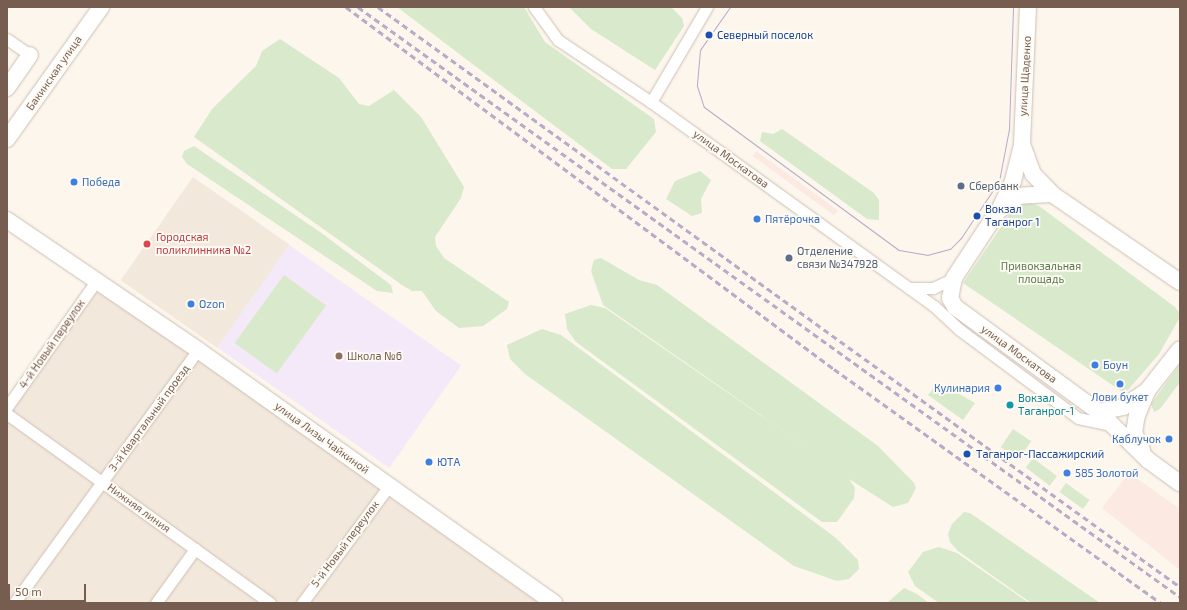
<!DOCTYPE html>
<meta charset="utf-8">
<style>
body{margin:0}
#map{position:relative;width:1187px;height:610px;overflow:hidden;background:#fcf6ed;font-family:"Exo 2",sans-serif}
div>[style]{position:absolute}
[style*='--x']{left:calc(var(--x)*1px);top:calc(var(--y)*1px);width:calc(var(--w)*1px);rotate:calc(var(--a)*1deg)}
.residential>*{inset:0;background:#f3e8dc;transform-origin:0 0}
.commercial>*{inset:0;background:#fbe9e2;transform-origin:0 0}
.education>*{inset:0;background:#f3e9f9;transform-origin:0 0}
.green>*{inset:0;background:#d8eacb;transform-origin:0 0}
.roads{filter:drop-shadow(0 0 1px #cebeb2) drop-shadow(0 0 1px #cebeb2)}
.street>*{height:11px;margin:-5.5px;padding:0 5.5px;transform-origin:5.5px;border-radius:5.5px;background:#fff}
.secondary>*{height:16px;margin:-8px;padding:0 8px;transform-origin:8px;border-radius:8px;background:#fff}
.tram>*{height:1px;margin:-0.5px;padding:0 0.5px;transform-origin:0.5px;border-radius:0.5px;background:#b9aac7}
.rail>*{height:3px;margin-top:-1.5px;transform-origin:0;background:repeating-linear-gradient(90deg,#b9aac7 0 6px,transparent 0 10px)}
.dots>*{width:11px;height:11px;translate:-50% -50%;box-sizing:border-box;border:2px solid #fefaf4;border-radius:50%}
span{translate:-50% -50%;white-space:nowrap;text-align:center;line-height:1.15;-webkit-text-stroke:3.5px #fefaf4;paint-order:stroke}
.transit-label{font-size:11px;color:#164399}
.left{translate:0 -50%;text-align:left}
.street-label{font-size:11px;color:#775d50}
.shop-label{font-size:11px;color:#366cbe}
.right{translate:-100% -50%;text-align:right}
.service-label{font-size:11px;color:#4e5e75}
.health-label{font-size:11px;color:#be3a42}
.park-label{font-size:11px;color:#587c48}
.education-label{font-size:11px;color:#785e54}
.culture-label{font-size:11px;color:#0d838f}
.frame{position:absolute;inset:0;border:8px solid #775d50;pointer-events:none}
.scale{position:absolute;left:8px;top:584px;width:78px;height:18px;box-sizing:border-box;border:2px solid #775d50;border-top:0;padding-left:5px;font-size:12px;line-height:14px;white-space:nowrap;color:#775d50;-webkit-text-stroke:3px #fefaf4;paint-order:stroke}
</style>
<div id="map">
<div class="residential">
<i style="left:193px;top:177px;width:118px;height:126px;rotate:35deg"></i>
<i style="clip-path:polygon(98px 286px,542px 603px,7px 603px,7px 415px)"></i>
</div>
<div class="commercial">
<i style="left:756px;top:151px;width:101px;height:6px;rotate:36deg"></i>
<i style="clip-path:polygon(1129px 473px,1180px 509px,1180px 570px,1102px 508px)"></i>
</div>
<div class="education">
<i style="left:289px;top:245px;width:210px;height:125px;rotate:35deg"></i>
</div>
<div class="green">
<i style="clip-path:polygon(397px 7px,524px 7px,545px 42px,654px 119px,656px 132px,626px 169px,612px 169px)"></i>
<i style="clip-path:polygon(569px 7px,671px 7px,682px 18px,684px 26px,655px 70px,591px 29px)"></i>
<i style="clip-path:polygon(280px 39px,339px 78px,359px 104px,369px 106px,394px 90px,421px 117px,464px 187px,461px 198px,435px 237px,436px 246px,444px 258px,509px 302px,507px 309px,483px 326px,459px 328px,436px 311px,422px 291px,412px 291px,402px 285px,194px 137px,212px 109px,256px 66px,262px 51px)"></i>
<i style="clip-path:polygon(782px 129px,874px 193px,879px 200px,879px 220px,867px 219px,760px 141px,762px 132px,773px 134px)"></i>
<i style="clip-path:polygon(194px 146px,320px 232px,391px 285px,393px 293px,377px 291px,187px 164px,182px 157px,184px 151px)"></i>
<i style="clip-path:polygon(700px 171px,711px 180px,701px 199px,702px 213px,692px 216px,666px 199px,675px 181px)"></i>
<i style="clip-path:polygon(1027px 202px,1039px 206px,1175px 307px,1179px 313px,1179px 319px,1159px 354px,1127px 391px,1121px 391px,963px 283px,1014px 208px)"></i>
<i style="clip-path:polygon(601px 258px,639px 280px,657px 285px,878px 446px,914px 483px,916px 488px,908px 503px,893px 507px,849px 479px,855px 488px,854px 498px,837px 522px,822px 522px,576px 342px,567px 329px,565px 314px,591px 305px,605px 308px,818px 455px,603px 305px,591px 271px,594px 260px)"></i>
<i style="left:284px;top:275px;width:52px;height:84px;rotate:36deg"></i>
<i style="clip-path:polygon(542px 329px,561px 335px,836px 538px,858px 560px,859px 569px,849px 579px,837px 581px,794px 566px,525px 374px,510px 359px,507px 345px)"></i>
<i style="clip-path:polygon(1180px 364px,1180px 382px,1160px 409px,1154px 412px,1151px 404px)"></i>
<i style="clip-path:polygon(938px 382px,975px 403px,963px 420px,928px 395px)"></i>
<i style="left:1013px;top:429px;width:22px;height:22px;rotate:34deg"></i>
<i style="left:1033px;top:458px;width:30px;height:12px;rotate:37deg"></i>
<i style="left:1066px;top:483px;width:29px;height:11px;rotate:36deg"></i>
<i style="clip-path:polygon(964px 512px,970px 513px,1100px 603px,1031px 603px,958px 551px,950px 542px,948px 534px,952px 524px)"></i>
<i style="clip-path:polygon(939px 547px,957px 553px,1029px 603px,939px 603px,915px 586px,908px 572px,923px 552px)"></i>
<i style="clip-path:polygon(904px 588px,917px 594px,929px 603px,887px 603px)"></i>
</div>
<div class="roads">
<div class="street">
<i style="--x:534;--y:7;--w:41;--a:54"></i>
<i style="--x:558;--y:40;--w:112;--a:33.7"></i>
<i style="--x:651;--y:102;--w:349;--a:35.8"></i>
<i style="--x:934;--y:306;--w:35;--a:43"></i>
<i style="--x:960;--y:330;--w:147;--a:36.7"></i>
<i style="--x:1078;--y:418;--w:34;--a:12"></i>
<i style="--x:7;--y:39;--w:28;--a:35"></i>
<i style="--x:651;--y:102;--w:110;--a:-59.5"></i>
<i style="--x:909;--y:288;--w:24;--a:0"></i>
<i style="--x:933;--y:288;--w:23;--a:-25"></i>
<i style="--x:7;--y:407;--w:156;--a:-54.7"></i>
<i style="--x:7;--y:414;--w:324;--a:35.7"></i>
<i style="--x:14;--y:603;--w:313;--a:-54"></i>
<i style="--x:156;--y:603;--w:67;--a:-54.2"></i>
<i style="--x:302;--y:603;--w:146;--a:-53.4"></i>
</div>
<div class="secondary">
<i style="--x:7;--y:88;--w:40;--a:-55.1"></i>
<i style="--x:7;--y:139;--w:162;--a:-54.5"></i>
<i style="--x:1022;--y:144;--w:32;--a:70"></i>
<i style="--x:1033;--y:174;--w:28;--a:46"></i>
<i style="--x:1052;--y:194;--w:155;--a:34.5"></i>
<i style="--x:1052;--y:194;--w:33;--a:177"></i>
<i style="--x:1019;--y:196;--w:26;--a:144"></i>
<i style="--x:998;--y:211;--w:80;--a:123.3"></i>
<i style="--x:954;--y:278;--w:20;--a:101"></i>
<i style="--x:950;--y:298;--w:10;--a:61"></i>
<i style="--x:955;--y:307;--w:178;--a:36.1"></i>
<i style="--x:1099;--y:412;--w:69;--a:44.4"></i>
<i style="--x:1148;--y:460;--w:39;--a:36"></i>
<i style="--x:1001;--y:206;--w:28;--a:-64"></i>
<i style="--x:1013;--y:181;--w:38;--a:-76"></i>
<i style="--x:1022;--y:144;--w:137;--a:-87.5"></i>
<i style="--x:7;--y:220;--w:231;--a:34.2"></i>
<i style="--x:198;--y:350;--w:437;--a:35.4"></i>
<i style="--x:1099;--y:412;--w:25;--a:-12"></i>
<i style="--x:1123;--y:407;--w:29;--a:-34"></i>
<i style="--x:1142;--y:450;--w:19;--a:-115"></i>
<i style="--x:1134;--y:433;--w:18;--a:-81"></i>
<i style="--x:1137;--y:415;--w:26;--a:-67"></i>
<i style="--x:1147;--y:391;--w:53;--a:-51.8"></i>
</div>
</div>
<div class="tram">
<i style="--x:730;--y:7;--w:52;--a:124.9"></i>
<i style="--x:700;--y:50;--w:36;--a:95"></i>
<i style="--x:697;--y:86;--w:22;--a:72"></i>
<i style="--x:704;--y:107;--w:242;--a:36.3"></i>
<i style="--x:899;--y:250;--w:28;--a:10"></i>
<i style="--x:927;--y:255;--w:24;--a:-15"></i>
<i style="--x:950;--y:249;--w:16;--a:-45"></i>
<i style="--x:961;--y:238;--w:69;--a:-56.3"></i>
<i style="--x:999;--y:181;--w:53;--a:-79.1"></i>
<i style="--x:1009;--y:129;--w:122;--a:-88.1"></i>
</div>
<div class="rail">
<i style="--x:346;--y:7;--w:608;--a:36.57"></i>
<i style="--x:834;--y:369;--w:402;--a:35.6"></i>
<i style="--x:358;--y:7;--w:1012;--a:35.67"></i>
<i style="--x:378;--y:7;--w:990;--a:35.87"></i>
</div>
<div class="dots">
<i style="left:709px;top:35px;background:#1a4fb4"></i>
<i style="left:74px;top:182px;background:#3f7fe0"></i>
<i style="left:961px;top:186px;background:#5c6f8a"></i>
<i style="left:977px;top:216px;background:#1a4fb4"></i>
<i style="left:757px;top:219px;background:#3f7fe0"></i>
<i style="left:147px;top:244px;background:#e0444e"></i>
<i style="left:789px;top:258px;background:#5c6f8a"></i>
<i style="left:191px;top:304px;background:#3f7fe0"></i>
<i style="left:339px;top:356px;background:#8d6e63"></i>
<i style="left:1095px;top:365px;background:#3f7fe0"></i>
<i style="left:1120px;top:384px;background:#3f7fe0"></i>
<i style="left:998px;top:388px;background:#3f7fe0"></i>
<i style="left:1010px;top:405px;background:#0f9aa8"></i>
<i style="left:1169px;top:439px;background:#3f7fe0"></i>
<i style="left:967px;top:454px;background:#1a4fb4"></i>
<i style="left:429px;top:462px;background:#3f7fe0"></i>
<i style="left:1067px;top:473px;background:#3f7fe0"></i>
</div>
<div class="transit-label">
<span class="left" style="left:717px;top:35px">Северный поселок</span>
<span class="left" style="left:985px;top:216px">Вокзал<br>Таганрог 1</span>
<span class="left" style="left:976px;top:454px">Таганрог-Пассажирский</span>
</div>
<div class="street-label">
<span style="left:54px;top:73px;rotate:-55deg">Бакинская улица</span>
<span style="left:1025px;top:76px;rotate:-87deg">улица Щаденко</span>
<span style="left:731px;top:159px;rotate:36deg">улица Москатова</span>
<span style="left:52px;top:344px;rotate:-55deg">4-й Новый переулок</span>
<span style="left:1019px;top:354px;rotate:36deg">улица Москатова</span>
<span style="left:149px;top:418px;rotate:-54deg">3-й Квартальный проезд</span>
<span style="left:322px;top:438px;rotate:36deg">улица Лизы Чайкиной</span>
<span style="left:139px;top:508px;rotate:36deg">Нижняя линия</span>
<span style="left:345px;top:544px;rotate:-53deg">5-й Новый переулок</span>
</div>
<div class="shop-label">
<span class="left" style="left:82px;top:182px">Победа</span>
<span class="left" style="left:765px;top:219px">Пятёрочка</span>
<span class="left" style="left:199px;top:304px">Ozon</span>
<span class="left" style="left:1103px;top:365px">Боун</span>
<span class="right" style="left:990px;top:388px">Кулинария</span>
<span style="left:1120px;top:397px">Лови букет</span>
<span class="right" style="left:1161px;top:439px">Каблучок</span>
<span class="left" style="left:437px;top:462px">ЮТА</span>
<span class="left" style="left:1075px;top:473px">585 Золотой</span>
</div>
<div class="service-label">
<span class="left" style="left:969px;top:186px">Сбербанк</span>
<span class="left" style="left:797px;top:258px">Отделение<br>связи №347928</span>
</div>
<div class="health-label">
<span class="left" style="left:156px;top:244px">Городская<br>поликлинника №2</span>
</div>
<div class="park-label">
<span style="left:1041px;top:273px">Привокзальная<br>площадь</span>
</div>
<div class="education-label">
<span class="left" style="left:347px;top:356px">Школа №6</span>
</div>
<div class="culture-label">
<span class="left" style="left:1018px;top:405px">Вокзал<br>Таганрог-1</span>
</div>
<div class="frame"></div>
<div class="scale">50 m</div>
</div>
